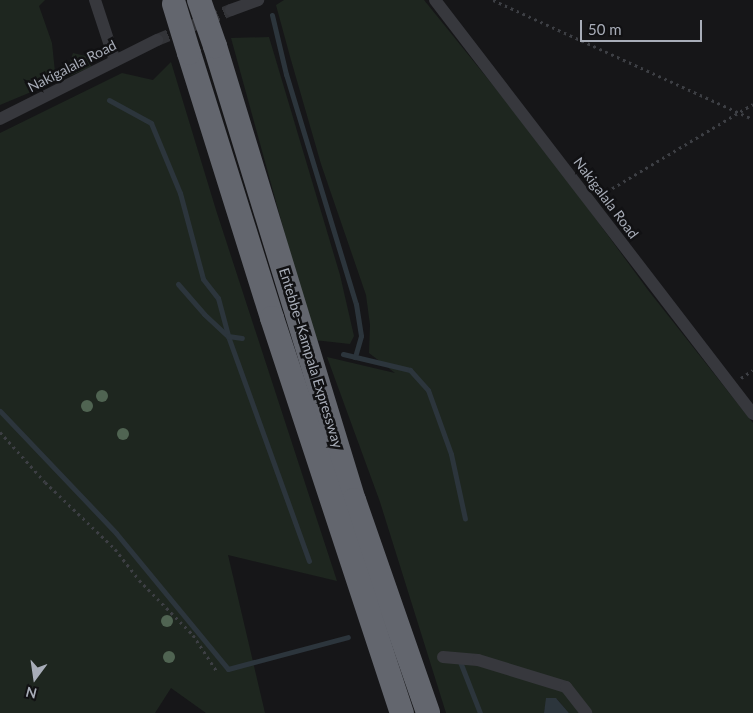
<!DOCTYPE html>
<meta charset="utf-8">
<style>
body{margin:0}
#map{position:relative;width:753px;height:713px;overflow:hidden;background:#161618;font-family:Lato,sans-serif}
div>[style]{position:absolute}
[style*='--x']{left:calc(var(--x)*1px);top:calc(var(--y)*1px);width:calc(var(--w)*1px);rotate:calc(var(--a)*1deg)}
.green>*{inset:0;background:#1e261f}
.water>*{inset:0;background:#2c353c}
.stream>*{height:5px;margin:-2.5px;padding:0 2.5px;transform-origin:2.5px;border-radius:2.5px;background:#2c353c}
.street-tunnel>*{height:12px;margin-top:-6px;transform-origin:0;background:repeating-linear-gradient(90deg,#333438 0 12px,transparent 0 18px)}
.path>*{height:3px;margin-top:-1.5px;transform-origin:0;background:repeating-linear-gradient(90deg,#3d3f44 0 2.5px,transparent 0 6.5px)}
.street>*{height:12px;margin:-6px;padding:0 6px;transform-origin:6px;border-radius:6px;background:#37383d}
.highway>*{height:24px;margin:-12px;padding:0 12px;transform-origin:12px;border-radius:12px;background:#63666e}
.highway-bridge>*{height:24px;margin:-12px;padding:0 12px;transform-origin:12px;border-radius:12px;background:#63666e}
.trees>*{width:12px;height:12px;margin:-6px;border-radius:50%;background:#506452}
span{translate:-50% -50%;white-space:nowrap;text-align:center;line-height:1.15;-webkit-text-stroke:5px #111113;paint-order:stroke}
.street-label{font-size:14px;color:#a8adb8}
.north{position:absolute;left:10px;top:653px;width:50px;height:50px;-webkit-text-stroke:4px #111113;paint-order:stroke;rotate:194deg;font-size:14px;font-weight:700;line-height:20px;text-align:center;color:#a8adb8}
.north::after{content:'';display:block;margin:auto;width:18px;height:22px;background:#a8adb8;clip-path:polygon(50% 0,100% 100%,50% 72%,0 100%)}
.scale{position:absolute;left:580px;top:20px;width:122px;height:22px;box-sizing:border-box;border:2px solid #a8adb8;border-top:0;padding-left:6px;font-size:15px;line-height:18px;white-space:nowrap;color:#a8adb8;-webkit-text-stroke:4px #111113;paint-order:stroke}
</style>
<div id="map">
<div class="green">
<i style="clip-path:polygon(0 0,45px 0,39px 6px,52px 43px,55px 72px,67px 70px,73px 53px,90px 57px,91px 67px,0 105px)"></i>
<i style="clip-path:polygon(284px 0,424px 0,543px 147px,648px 290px,753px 423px,753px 713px,569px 713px,557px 699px,547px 698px,544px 713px,446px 713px,380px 502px,327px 357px,395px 373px,369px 353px,370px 325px,366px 295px,321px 164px,291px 60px,276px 5px)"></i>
<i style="clip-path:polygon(269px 37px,340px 275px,354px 336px,350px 344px,314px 340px,231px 38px)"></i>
<i style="clip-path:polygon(171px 62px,216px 210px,337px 581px,228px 555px,265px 713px,206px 713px,171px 688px,155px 713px,0 713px,0 133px,122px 73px,153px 80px)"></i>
</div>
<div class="water">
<i style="clip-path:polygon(546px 698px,556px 698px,569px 713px,544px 713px)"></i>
</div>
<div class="stream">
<i style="--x:272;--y:15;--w:61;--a:76.7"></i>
<i style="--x:286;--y:74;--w:240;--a:73.1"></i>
<i style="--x:356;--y:304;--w:32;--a:81"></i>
<i style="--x:361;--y:336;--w:22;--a:106"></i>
<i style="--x:109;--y:100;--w:48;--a:28.7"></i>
<i style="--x:151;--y:123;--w:76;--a:67.5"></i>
<i style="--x:180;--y:193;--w:89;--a:75"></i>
<i style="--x:203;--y:279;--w:24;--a:52"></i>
<i style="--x:218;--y:298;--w:39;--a:75"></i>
<i style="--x:228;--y:336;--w:239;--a:70.2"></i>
<i style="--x:178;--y:284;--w:40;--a:49"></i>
<i style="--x:204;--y:314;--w:33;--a:43"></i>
<i style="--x:228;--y:336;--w:14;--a:8"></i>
<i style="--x:343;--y:354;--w:69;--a:13.4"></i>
<i style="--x:410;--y:370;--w:27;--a:48"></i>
<i style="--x:428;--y:390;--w:68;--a:70.2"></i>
<i style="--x:451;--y:454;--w:66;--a:77.8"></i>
<i style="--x:0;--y:411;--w:168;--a:46.4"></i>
<i style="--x:116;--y:533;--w:176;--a:50.5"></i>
<i style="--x:228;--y:669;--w:124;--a:-14.9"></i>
<i style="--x:459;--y:659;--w:58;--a:68.7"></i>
</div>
<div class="street-tunnel">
<i style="--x:157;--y:40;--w:80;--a:-22.1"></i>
</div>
<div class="path">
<i style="--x:493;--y:0;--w:286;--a:24.6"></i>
<i style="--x:601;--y:195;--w:177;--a:-30.9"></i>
<i style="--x:741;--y:378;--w:14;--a:-34"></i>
<i style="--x:0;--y:432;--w:67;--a:48"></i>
<i style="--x:45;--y:482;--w:97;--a:43.7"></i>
<i style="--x:115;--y:549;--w:39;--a:52"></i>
<i style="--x:139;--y:580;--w:77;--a:45.5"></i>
<i style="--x:193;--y:635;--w:45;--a:56.7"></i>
</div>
<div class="street">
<i style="--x:95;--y:0;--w:64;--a:71.8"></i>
<i style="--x:435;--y:0;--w:522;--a:52.47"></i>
<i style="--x:231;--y:10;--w:29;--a:-20"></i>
<i style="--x:0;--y:119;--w:176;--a:-26.7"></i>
<i style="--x:443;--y:657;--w:35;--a:5"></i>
<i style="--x:478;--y:660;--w:92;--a:17.1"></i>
<i style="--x:566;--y:687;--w:33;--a:52"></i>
</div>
<div class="highway">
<i style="--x:215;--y:46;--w:475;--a:73"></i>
<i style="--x:354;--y:500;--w:225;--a:70.8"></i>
<i style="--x:189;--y:53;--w:278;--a:72.6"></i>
<i style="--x:272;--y:318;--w:416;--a:71.8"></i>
</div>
<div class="highway-bridge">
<i style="--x:199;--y:0;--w:49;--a:70.8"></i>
<i style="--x:174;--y:4;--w:51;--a:73"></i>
</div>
<div class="trees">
<i style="left:102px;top:396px"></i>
<i style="left:87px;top:406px"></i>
<i style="left:123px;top:434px"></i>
<i style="left:167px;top:621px"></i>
<i style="left:169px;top:657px"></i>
</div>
<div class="street-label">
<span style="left:72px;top:66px;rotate:-27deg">Nakigalala Road</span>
<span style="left:606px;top:198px;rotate:53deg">Nakigalala Road</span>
<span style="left:311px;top:358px;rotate:73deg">Entebbe–Kampala Expressway</span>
</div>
<div class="north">N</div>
<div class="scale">50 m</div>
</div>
